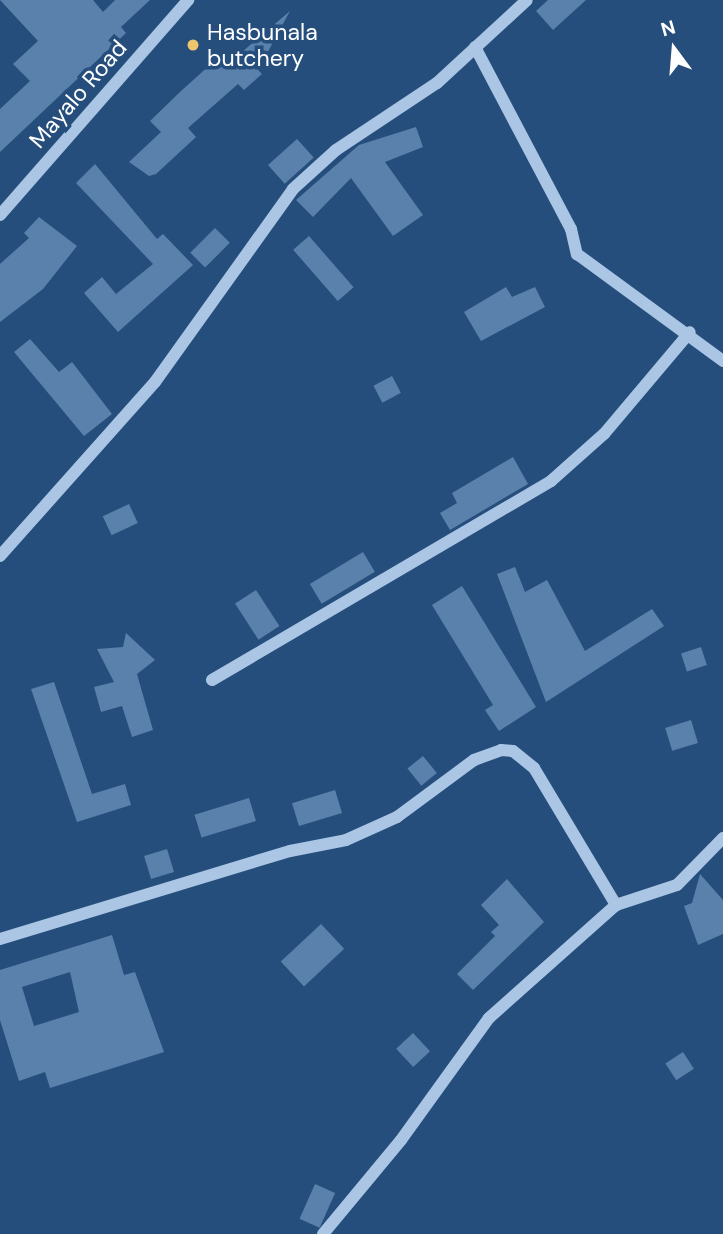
<!DOCTYPE html>
<style>
body{margin:0}
#map{position:relative;width:723px;height:1234px;overflow:hidden;background:#264e7c;font-family:"DM Sans",sans-serif}
div>[style]{position:absolute}
[style*='--x']{left:calc(var(--x)*1px);top:calc(var(--y)*1px);width:calc(var(--w)*1px);rotate:calc(var(--a)*1deg)}
.building>*{inset:0;background:#5a81ab;transform-origin:0 0}
.minor>*{height:12px;margin:-6px;padding:0 6px;transform-origin:6px;border-radius:6px;background:#aac6e4}
.dots>*{width:19px;height:19px;translate:-50% -50%;box-sizing:border-box;border:4px solid #264e7c;border-radius:50%}
span{translate:-50% -50%;white-space:nowrap;text-align:center;line-height:1.15;-webkit-text-stroke:7px #264e7c;paint-order:stroke}
.poi-label{font-size:23px;color:#fff}
.left{translate:0 -50%;text-align:left}
.street-label{font-size:23px;color:#fff}
.north{position:absolute;left:639px;top:14px;width:70px;height:70px;-webkit-text-stroke:5px #264e7c;paint-order:stroke;rotate:344deg;font-size:19px;font-weight:700;line-height:28px;text-align:center;color:#fff}
.north::after{content:'';display:block;margin:auto;width:24px;height:32px;background:#fff;clip-path:polygon(50% 0,100% 100%,50% 72%,0 100%)}
</style>
<div id="map">
<div class="building">
<i style="clip-path:polygon(0 0,93px 0,103px 12px,115px 0,150px 0,121px 27px,126px 33px,0 152px,0 109px,30px 81px,13px 64px,38px 41px)"></i>
<i style="clip-path:polygon(548px 0,586px 0,553px 30px,536px 11px)"></i>
<i style="clip-path:polygon(290px 11px,258px 70px,262px 74px,244px 90px,238px 84px,188px 128px,196px 137px,156px 174px,149px 176px,129px 162px,161px 132px,150px 121px,181px 91px,221px 55px,229px 63px)"></i>
<i style="clip-path:polygon(416px 127px,423px 147px,385px 162px,423px 215px,393px 236px,351px 178px,313px 217px,296px 200px,359px 145px)"></i>
<i style="left:297px;top:139px;width:25px;height:39px;rotate:48deg"></i>
<i style="clip-path:polygon(95px 164px,157px 239px,163px 234px,193px 265px,118px 332px,84px 293px,102px 277px,116px 294px,153px 264px,76px 183px)"></i>
<i style="clip-path:polygon(39px 217px,77px 246px,43px 289px,0 322px,0 264px,29px 238px,24px 233px)"></i>
<i style="left:215px;top:228px;width:21px;height:35px;rotate:45deg"></i>
<i style="left:309px;top:236px;width:68px;height:21px;rotate:49deg"></i>
<i style="clip-path:polygon(506px 287px,512px 297px,535px 287px,545px 307px,481px 341px,464px 312px)"></i>
<i style="clip-path:polygon(30px 339px,59px 372px,72px 362px,112px 414px,84px 436px,14px 352px)"></i>
<i style="left:392px;top:376px;width:19px;height:21px;rotate:62deg"></i>
<i style="clip-path:polygon(513px 457px,528px 484px,450px 530px,440px 513px,457px 503px,452px 493px)"></i>
<i style="left:129px;top:504px;width:21px;height:29px;rotate:65deg"></i>
<i style="left:363px;top:552px;width:23px;height:62px;rotate:59deg"></i>
<i style="clip-path:polygon(515px 567px,525px 592px,547px 580px,585px 651px,652px 609px,664px 626px,546px 702px,497px 574px)"></i>
<i style="clip-path:polygon(462px 586px,536px 707px,499px 731px,485px 710px,493px 705px,432px 605px)"></i>
<i style="left:256px;top:590px;width:43px;height:25px;rotate:57deg"></i>
<i style="clip-path:polygon(126px 633px,155px 660px,137px 674px,153px 730px,132px 737px,122px 706px,101px 712px,94px 687px,114px 682px,97px 649px,123px 647px)"></i>
<i style="left:701px;top:647px;width:19px;height:21px;rotate:72deg"></i>
<i style="clip-path:polygon(54px 682px,92px 794px,125px 784px,131px 805px,77px 822px,31px 689px)"></i>
<i style="left:691px;top:720px;width:24px;height:27px;rotate:73deg"></i>
<i style="left:423px;top:756px;width:22px;height:20px;rotate:51deg"></i>
<i style="left:335px;top:790px;width:24px;height:45px;rotate:73deg"></i>
<i style="left:249px;top:798px;width:24px;height:57px;rotate:73deg"></i>
<i style="left:167px;top:849px;width:24px;height:24px;rotate:73deg"></i>
<i style="clip-path:polygon(700px 874px,723px 900px,723px 934px,698px 945px,684px 906px,692px 903px)"></i>
<i style="clip-path:polygon(507px 879px,544px 922px,473px 990px,457px 974px,495px 936px,491px 932px,499px 925px,481px 905px)"></i>
<i style="left:321px;top:924px;width:34px;height:55px;rotate:47deg"></i>
<i style="clip-path:polygon(evenodd,112px 935px,124px 975px,135px 972px,164px 1052px,50px 1088px,45px 1072px,19px 1081px,0 1020px,0 970px,112px 935px,70px 972px,79px 1012px,34px 1026px,22px 987px,70px 972px)"></i>
<i style="left:413px;top:1033px;width:25px;height:23px;rotate:47deg"></i>
<i style="left:683px;top:1052px;width:20px;height:21px;rotate:57deg"></i>
<i style="left:315px;top:1184px;width:22px;height:38px;rotate:24deg"></i>
</div>
<div class="minor">
<i style="--x:475;--y:47;--w:206;--a:62.2"></i>
<i style="--x:571;--y:229;--w:26;--a:77"></i>
<i style="--x:577;--y:254;--w:181;--a:36.2"></i>
<i style="--x:0;--y:215;--w:286;--a:-48.8"></i>
<i style="--x:0;--y:556;--w:233;--a:-48.3"></i>
<i style="--x:155;--y:382;--w:237;--a:-54.4"></i>
<i style="--x:293;--y:189;--w:58;--a:-42.2"></i>
<i style="--x:336;--y:150;--w:121;--a:-33.6"></i>
<i style="--x:437;--y:83;--w:122;--a:-42.7"></i>
<i style="--x:212;--y:680;--w:393;--a:-30.4"></i>
<i style="--x:551;--y:481;--w:71;--a:-41.6"></i>
<i style="--x:604;--y:434;--w:133;--a:-49.9"></i>
<i style="--x:0;--y:939;--w:303;--a:-16.9"></i>
<i style="--x:290;--y:851;--w:57;--a:-11.1"></i>
<i style="--x:346;--y:840;--w:56;--a:-24.3"></i>
<i style="--x:397;--y:817;--w:96;--a:-36.5"></i>
<i style="--x:474;--y:760;--w:29;--a:-20"></i>
<i style="--x:501;--y:750;--w:12;--a:5"></i>
<i style="--x:513;--y:751;--w:27;--a:39"></i>
<i style="--x:534;--y:768;--w:160;--a:59.1"></i>
<i style="--x:323;--y:1234;--w:122;--a:-50.3"></i>
<i style="--x:401;--y:1140;--w:150;--a:-54.2"></i>
<i style="--x:489;--y:1018;--w:170;--a:-41.7"></i>
<i style="--x:616;--y:905;--w:64;--a:-18.2"></i>
<i style="--x:677;--y:885;--w:66;--a:-45.6"></i>
</div>
<div class="dots">
<i style="left:193px;top:45px;background:#edc56f"></i>
</div>
<div class="poi-label">
<span class="left" style="left:207px;top:45px">Hasbunala<br>butchery</span>
</div>
<div class="street-label">
<span style="left:78px;top:94px;rotate:-49deg">Mayalo Road</span>
</div>
<div class="north">N</div>
</div>
